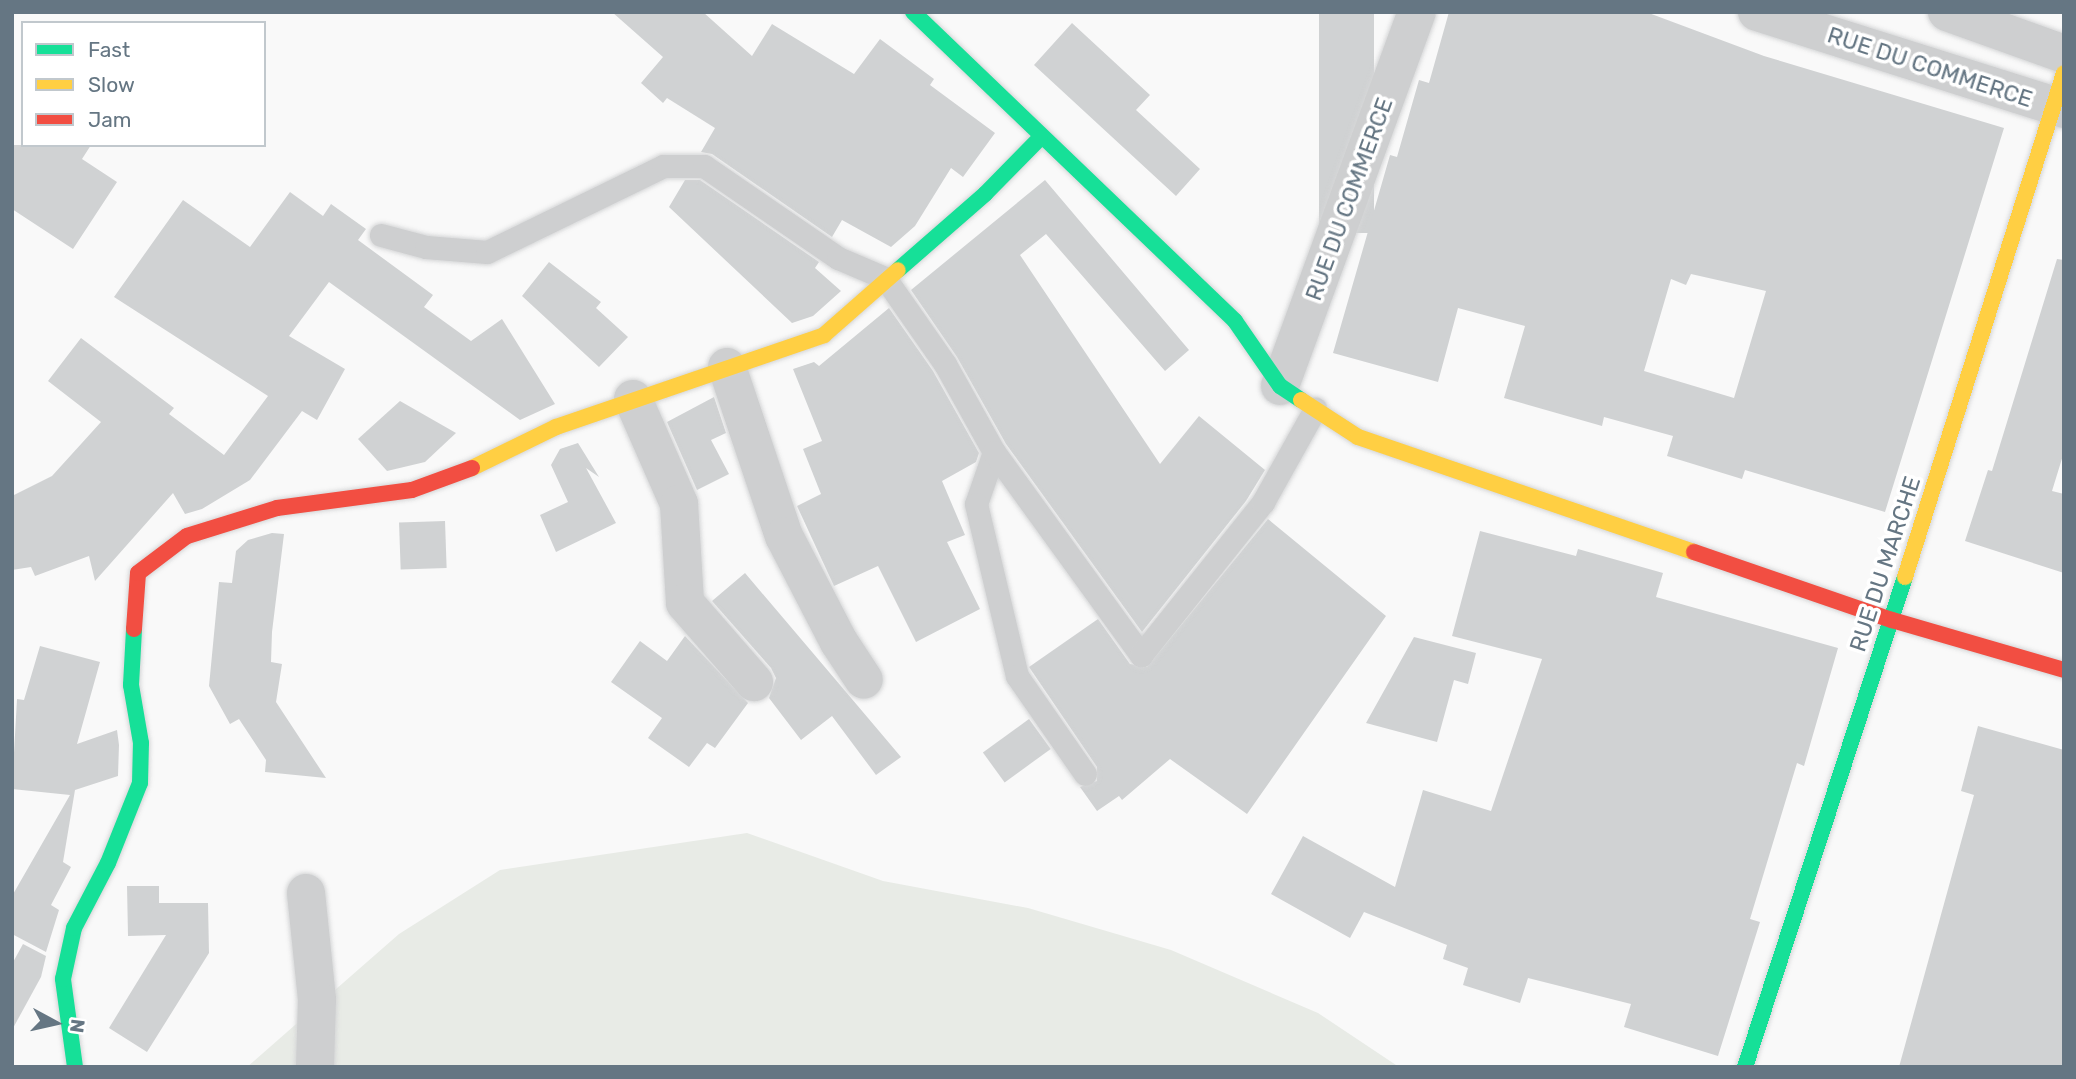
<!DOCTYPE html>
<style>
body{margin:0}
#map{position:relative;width:2076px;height:1079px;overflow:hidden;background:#f9f9f9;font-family:Rubik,sans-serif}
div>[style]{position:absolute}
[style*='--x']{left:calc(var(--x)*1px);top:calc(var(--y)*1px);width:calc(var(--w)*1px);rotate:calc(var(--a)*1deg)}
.green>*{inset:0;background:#e8ebe6}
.building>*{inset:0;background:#d0d2d3;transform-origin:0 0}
.roads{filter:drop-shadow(0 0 2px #d5d6d7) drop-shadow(0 0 2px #d5d6d7)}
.lane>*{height:23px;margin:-11.5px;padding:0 11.5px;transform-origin:11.5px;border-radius:11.5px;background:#cecfd0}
.street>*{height:38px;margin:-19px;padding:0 19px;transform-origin:19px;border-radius:19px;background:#cecfd0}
.fast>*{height:16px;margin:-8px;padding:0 8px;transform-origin:8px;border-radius:8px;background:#16e098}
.slow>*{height:16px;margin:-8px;padding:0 8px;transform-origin:8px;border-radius:8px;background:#ffcf43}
.jam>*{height:16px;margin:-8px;padding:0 8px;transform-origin:8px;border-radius:8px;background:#f24e42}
span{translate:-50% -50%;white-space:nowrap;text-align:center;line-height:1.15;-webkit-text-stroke:7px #fff;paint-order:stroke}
.street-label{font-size:23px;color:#657683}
.frame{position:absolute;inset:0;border:14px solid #657683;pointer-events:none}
.legend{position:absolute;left:21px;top:21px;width:245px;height:126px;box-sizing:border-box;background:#fff;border:2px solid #c1c8cd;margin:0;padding:9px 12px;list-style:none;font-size:21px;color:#657683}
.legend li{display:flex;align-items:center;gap:14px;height:35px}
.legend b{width:35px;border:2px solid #c1c8cd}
.north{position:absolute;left:21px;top:988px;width:70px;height:70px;-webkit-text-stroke:5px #fff;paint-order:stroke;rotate:98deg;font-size:19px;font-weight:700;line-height:28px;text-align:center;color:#657683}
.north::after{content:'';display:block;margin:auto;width:24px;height:32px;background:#657683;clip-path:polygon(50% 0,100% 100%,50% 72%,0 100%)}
</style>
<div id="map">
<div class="green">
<i style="clip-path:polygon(747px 833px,883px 881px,1028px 908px,1171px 950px,1318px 1013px,1399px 1067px,247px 1067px,399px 934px,500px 870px)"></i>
</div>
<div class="building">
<i style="clip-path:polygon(612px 12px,703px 12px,752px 56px,772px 24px,854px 74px,880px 39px,934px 79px,930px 85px,995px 133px,963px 177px,951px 168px,915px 226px,891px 247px,842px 220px,832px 237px,712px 154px,701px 152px,715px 128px,667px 98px,663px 103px,641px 83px,663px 57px)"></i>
<i style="left:1319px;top:12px;width:55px;height:221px"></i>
<i style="clip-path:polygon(evenodd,1449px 12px,1646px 12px,1764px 56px,2004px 128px,1885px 512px,1745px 470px,1742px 479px,1667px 456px,1673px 436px,1604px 417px,1602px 426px,1504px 398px,1525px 326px,1458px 308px,1438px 382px,1333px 353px,1390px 155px,1397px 157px,1419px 80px,1429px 83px,1449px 12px,1691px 274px,1766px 291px,1734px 398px,1644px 371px,1671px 279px,1686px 285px,1691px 274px)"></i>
<i style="clip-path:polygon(1072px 23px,1150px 95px,1136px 110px,1200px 169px,1176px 196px,1034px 65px)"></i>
<i style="clip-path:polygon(12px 145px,91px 145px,82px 159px,117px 182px,73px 249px,12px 209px)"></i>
<i style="clip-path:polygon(685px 180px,700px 180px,819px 262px,815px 268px,841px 291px,813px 316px,792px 323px,669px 207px)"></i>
<i style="clip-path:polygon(1045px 180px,1189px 350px,1165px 371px,1046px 234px,1020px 255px,1160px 464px,1199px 416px,1265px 470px,1246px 501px,1142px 632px,1006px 444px,957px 357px,911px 290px)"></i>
<i style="clip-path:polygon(290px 192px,323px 216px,331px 204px,366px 229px,358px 240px,433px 295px,424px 307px,471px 341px,502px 319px,555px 404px,520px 420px,329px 282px,289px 336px,345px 369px,317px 420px,302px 411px,250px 480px,202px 509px,185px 514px,173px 493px,95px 581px,89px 556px,35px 576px,31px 567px,12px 570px,12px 496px,52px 476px,101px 422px,48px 381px,81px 338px,174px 408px,169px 414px,224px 455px,268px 396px,114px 297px,183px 200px,250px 247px)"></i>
<i style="clip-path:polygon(2057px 259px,2064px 260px,2064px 452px,2052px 491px,2064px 494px,2064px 573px,1965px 541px,1988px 470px,1992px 471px)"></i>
<i style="clip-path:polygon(549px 262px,601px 302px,596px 308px,628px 337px,599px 367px,522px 296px)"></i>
<i style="clip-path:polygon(889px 308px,933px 371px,979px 453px,976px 462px,942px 481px,965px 535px,947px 542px,980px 609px,916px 642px,878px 566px,834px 586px,797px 506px,821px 494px,803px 449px,822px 441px,793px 369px,814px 362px,819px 366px)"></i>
<i style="clip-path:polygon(714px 397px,726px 433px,711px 440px,729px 474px,697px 490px,667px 422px)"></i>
<i style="clip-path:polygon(400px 401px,456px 433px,425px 462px,387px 471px,358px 439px)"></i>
<i style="clip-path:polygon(578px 443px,599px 477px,586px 468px,616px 523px,556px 552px,540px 515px,568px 502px,551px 465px,560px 449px)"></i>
<i style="clip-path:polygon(1268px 519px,1386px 616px,1247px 814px,1170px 759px,1122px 800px,1119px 796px,1097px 811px,1080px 787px,1097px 781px,1097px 767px,1029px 667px,1098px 619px,1130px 664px,1147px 667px)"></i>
<i style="left:445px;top:521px;width:47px;height:46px;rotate:88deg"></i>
<i style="clip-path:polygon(1480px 531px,1576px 556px,1578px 549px,1663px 573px,1656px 597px,1838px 648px,1804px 766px,1797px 763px,1750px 919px,1760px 922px,1718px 1056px,1624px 1027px,1631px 1004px,1528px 978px,1520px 1003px,1463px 985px,1468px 968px,1443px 959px,1447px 945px,1364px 912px,1350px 938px,1271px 894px,1303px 836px,1395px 887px,1423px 790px,1491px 811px,1542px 659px,1452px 636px)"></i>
<i style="clip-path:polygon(272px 533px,284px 534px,272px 632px,271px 662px,282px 664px,276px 702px,326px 778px,265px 772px,266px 760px,239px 719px,230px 724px,209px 686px,219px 582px,232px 583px,236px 551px,248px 540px)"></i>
<i style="clip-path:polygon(745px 573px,846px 692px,901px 757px,876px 775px,832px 716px,801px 740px,769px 698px,776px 678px,771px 668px,712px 601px)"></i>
<i style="clip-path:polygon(685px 636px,748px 703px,715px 748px,707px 743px,689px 767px,648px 738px,662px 718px,611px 682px,640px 641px,667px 661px)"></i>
<i style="clip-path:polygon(1414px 637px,1476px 653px,1468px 684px,1454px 680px,1437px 742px,1366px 723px)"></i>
<i style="clip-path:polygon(40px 646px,100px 662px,77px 744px,117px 730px,119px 745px,118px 776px,75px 790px,63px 862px,71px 867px,51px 905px,59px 910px,46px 952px,12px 934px,12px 896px,70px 795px,12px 789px,17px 699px,24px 700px)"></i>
<i style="left:1029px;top:719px;width:37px;height:57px;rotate:54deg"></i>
<i style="clip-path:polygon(1978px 726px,2064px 750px,2064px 1067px,1899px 1067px,1974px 795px,1961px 791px)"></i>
<i style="clip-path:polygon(127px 886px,159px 886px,159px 903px,208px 903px,209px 953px,147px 1052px,109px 1028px,166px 935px,128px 936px)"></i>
<i style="clip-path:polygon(23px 944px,46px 956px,41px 977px,12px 1030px,12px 964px)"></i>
</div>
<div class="roads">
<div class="lane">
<i style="--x:381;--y:235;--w:47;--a:14.9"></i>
<i style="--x:426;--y:247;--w:61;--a:4.7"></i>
<i style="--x:487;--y:252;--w:196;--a:-26"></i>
<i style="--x:663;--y:166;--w:41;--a:0"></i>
<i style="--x:704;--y:166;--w:163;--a:34.5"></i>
<i style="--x:838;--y:258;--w:51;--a:23.1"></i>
<i style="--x:885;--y:278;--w:105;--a:55.1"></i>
<i style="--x:945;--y:364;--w:101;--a:60.9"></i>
<i style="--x:994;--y:452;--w:55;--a:109.1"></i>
<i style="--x:976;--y:504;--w:177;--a:76.6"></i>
<i style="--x:1017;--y:676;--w:119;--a:55.2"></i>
<i style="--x:994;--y:452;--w:251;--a:54.1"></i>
<i style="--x:1141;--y:655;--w:196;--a:-51.4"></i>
<i style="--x:1263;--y:502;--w:107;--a:-60.8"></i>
</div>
<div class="street">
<i style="--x:1757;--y:12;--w:322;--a:17.5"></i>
<i style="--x:1947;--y:12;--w:124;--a:19.7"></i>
<i style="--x:727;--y:367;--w:178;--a:71.4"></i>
<i style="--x:784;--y:536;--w:119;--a:62.6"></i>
<i style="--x:839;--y:642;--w:45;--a:56.7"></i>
<i style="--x:1280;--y:386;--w:398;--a:-69.9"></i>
<i style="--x:633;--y:399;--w:115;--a:66.3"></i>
<i style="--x:679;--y:504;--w:99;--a:86.5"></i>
<i style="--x:685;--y:603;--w:105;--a:48.9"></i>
<i style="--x:306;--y:893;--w:107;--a:84.1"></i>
<i style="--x:317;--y:999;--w:68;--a:91.7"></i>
</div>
<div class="fast">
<i style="--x:913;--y:12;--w:446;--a:43.8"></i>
<i style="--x:1235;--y:321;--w:79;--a:55.3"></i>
<i style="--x:1280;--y:386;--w:25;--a:34"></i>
<i style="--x:898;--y:270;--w:116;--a:-41.1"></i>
<i style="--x:985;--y:194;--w:78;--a:-45.5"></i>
<i style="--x:75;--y:1067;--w:89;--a:-97.8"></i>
<i style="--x:63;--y:979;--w:52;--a:-77.8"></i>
<i style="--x:74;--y:928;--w:73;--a:-62.4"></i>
<i style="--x:108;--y:863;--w:86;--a:-68.2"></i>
<i style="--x:140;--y:783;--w:40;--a:-88.6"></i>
<i style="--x:141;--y:743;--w:59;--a:-99.8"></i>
<i style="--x:131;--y:685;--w:56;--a:-86.9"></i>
<i style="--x:1745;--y:1067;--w:515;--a:-71.92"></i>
</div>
<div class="slow">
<i style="--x:1301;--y:400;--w:68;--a:33"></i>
<i style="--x:1358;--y:437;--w:355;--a:18.9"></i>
<i style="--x:472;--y:468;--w:93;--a:-26"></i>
<i style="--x:556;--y:427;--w:283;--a:-18.9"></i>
<i style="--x:824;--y:335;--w:98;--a:-41.3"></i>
<i style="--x:1905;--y:577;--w:528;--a:-72.49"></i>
</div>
<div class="jam">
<i style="--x:1694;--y:552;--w:209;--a:19"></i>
<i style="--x:1892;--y:620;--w:179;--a:16.2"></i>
<i style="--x:134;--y:629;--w:56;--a:-85.9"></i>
<i style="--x:138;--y:573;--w:61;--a:-37.1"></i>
<i style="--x:187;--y:536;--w:94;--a:-17.3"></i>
<i style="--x:277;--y:508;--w:136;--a:-7.6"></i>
<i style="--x:412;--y:490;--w:64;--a:-20.1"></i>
</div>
</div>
<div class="street-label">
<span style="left:1930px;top:67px;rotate:18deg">RUE DU COMMERCE</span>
<span style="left:1349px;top:199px;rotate:-70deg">RUE DU COMMERCE</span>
<span style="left:1885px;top:564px;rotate:-72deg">RUE DU MARCHE</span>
</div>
<div class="frame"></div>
<ul class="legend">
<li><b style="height:9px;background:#16e098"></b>Fast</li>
<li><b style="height:9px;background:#ffcf43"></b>Slow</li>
<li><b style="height:9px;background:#f24e42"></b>Jam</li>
</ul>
<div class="north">N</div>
</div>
